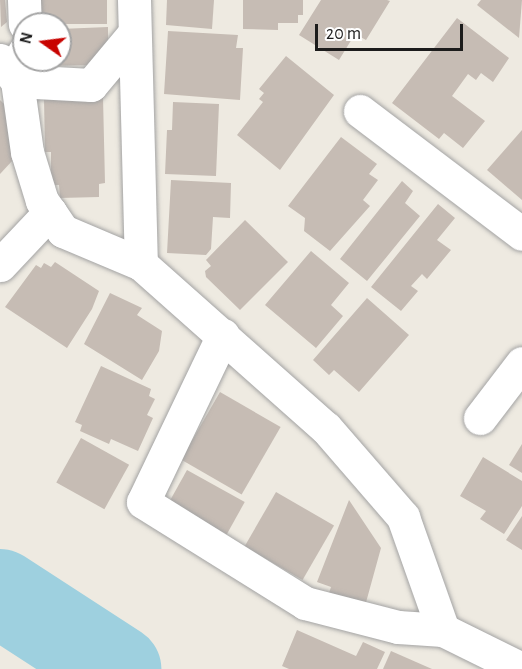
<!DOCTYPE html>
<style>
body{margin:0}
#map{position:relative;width:522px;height:669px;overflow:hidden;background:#eeeae1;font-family:"Alegreya Sans",sans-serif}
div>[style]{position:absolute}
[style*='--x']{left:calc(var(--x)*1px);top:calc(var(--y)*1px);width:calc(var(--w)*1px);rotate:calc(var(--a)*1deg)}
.river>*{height:88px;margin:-44px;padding:0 44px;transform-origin:44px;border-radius:44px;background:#9ed0df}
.building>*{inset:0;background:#c6bcb4;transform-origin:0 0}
.roads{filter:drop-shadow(0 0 2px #a3a3a3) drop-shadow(0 0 2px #a3a3a3)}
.minor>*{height:33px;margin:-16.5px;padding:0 16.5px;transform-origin:16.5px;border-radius:16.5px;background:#fff}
span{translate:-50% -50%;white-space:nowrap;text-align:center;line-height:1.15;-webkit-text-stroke:4.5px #fff;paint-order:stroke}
.north{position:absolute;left:12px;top:12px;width:60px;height:60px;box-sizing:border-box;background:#fff;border:2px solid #a4a4a4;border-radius:50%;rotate:284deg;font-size:16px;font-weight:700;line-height:24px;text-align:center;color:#1c1c1c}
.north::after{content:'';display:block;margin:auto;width:21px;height:27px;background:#c80300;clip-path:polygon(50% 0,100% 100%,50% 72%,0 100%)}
.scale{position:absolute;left:315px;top:24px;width:148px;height:27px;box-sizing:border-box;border:3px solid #1c1c1c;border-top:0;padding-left:8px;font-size:18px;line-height:21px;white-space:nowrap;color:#1c1c1c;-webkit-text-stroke:4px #fff;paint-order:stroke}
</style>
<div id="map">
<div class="river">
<i style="--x:0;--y:593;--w:140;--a:33"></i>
</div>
<div class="building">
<i style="clip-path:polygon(0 0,5px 0,7px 22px,1px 27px)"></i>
<i style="left:41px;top:0;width:66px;height:24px"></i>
<i style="clip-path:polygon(167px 0,214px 0,212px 29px,166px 25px)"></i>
<i style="clip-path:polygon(243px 0,303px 0,303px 15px,298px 15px,298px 23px,278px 23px,278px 30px,243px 29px)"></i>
<i style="clip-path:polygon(321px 0,387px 0,390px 1px,366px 40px,355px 34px,339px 60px,299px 35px)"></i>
<i style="clip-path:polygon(481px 0,522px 0,519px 38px,477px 5px)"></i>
<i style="clip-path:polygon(457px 18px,509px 58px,493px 82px,481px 73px,476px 80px,468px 74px,452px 96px,485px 121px,463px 148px,444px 133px,439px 139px,392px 103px)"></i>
<i style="clip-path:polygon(108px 27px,108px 50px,100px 65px,40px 66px,39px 60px,60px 60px,60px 29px)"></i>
<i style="clip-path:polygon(168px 31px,238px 35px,236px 48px,243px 48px,240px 100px,164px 94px)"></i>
<i style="clip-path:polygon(286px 56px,334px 95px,280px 170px,237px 135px,263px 102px,259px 99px,264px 93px,259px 89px)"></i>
<i style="clip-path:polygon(103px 97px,105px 183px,99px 184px,99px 197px,60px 198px,59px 185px,51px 185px,51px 152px,45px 152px,44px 99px)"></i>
<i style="clip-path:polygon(0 100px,5px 105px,13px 160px,0 174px)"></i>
<i style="clip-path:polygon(173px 102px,219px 104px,216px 176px,165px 174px,167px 130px,172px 130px)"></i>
<i style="clip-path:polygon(522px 130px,522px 200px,487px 170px)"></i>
<i style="clip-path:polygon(341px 137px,377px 164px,369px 174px,378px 180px,363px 200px,370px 206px,330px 251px,304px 231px,305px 218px,288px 206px)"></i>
<i style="clip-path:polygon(171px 180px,231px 183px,230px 218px,213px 217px,211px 249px,206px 255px,167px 253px)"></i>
<i style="clip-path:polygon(402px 181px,413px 191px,405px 203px,420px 216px,367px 281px,340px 259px)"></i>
<i style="clip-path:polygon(438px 204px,455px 218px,437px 240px,451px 250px,427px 279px,422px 274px,411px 286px,418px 291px,401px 311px,371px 287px)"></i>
<i style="clip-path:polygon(245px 220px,288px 262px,240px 310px,206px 277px,205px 271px,211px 266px,206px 260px)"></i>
<i style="clip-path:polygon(311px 251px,349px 283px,331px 305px,343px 316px,316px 348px,265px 305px)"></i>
<i style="clip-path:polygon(55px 262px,99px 291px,92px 309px,67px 348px,5px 307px,36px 265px,41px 268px,44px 263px,51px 267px)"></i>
<i style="clip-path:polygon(110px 293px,142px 308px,137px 315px,162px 331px,159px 351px,142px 380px,84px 344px)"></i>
<i style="clip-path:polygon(367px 298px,409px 335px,359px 392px,334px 370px,329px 375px,313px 360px)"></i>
<i style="clip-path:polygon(101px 366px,151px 389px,149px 396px,155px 399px,147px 415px,153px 418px,138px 451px,111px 439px,109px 444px,80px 431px,82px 425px,75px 422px)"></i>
<i style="left:220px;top:392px;width:70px;height:78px;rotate:30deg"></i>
<i style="left:81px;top:438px;width:55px;height:51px;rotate:29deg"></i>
<i style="clip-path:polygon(522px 444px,522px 473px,509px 465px)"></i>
<i style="clip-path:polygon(483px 457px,522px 481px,522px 506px,504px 534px,480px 519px,486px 511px,460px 496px)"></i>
<i style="left:187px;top:470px;width:66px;height:37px;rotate:29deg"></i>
<i style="left:276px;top:492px;width:67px;height:63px;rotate:30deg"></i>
<i style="clip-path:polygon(349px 500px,381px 548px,365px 606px,329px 593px,331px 587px,317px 582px)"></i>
<i style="clip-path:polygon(522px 516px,522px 550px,506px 540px)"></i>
<i style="clip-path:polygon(297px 630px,356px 656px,363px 642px,385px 652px,377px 669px,289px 669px,282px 666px)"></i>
<i style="clip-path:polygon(391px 651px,432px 669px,383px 669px)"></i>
</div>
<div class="roads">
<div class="minor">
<i style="--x:24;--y:0;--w:24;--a:88"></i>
<i style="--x:134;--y:0;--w:264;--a:88.5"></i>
<i style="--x:24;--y:52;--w:30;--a:104"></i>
<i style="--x:17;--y:81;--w:74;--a:3.1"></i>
<i style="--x:91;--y:85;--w:64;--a:-50.1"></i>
<i style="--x:0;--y:60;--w:27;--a:51"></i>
<i style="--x:17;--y:81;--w:72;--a:82"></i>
<i style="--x:27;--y:152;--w:51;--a:73"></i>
<i style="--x:42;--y:201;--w:14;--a:54"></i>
<i style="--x:50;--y:212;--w:73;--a:133.3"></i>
<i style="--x:360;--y:111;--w:203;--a:37.2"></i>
<i style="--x:50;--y:212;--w:23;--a:56"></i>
<i style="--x:63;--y:231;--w:85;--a:22.9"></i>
<i style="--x:141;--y:264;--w:247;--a:41.6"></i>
<i style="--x:326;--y:428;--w:118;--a:49.1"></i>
<i style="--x:403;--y:517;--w:120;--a:70.5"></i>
<i style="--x:223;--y:335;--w:185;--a:115.6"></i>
<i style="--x:143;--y:502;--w:191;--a:31.9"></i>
<i style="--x:305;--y:603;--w:96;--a:14.5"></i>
<i style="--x:398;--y:627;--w:45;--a:3.8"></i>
<i style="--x:443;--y:630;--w:88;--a:26.3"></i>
<i style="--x:480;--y:418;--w:69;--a:-52.6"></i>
</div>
</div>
<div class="north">N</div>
<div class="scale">20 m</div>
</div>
